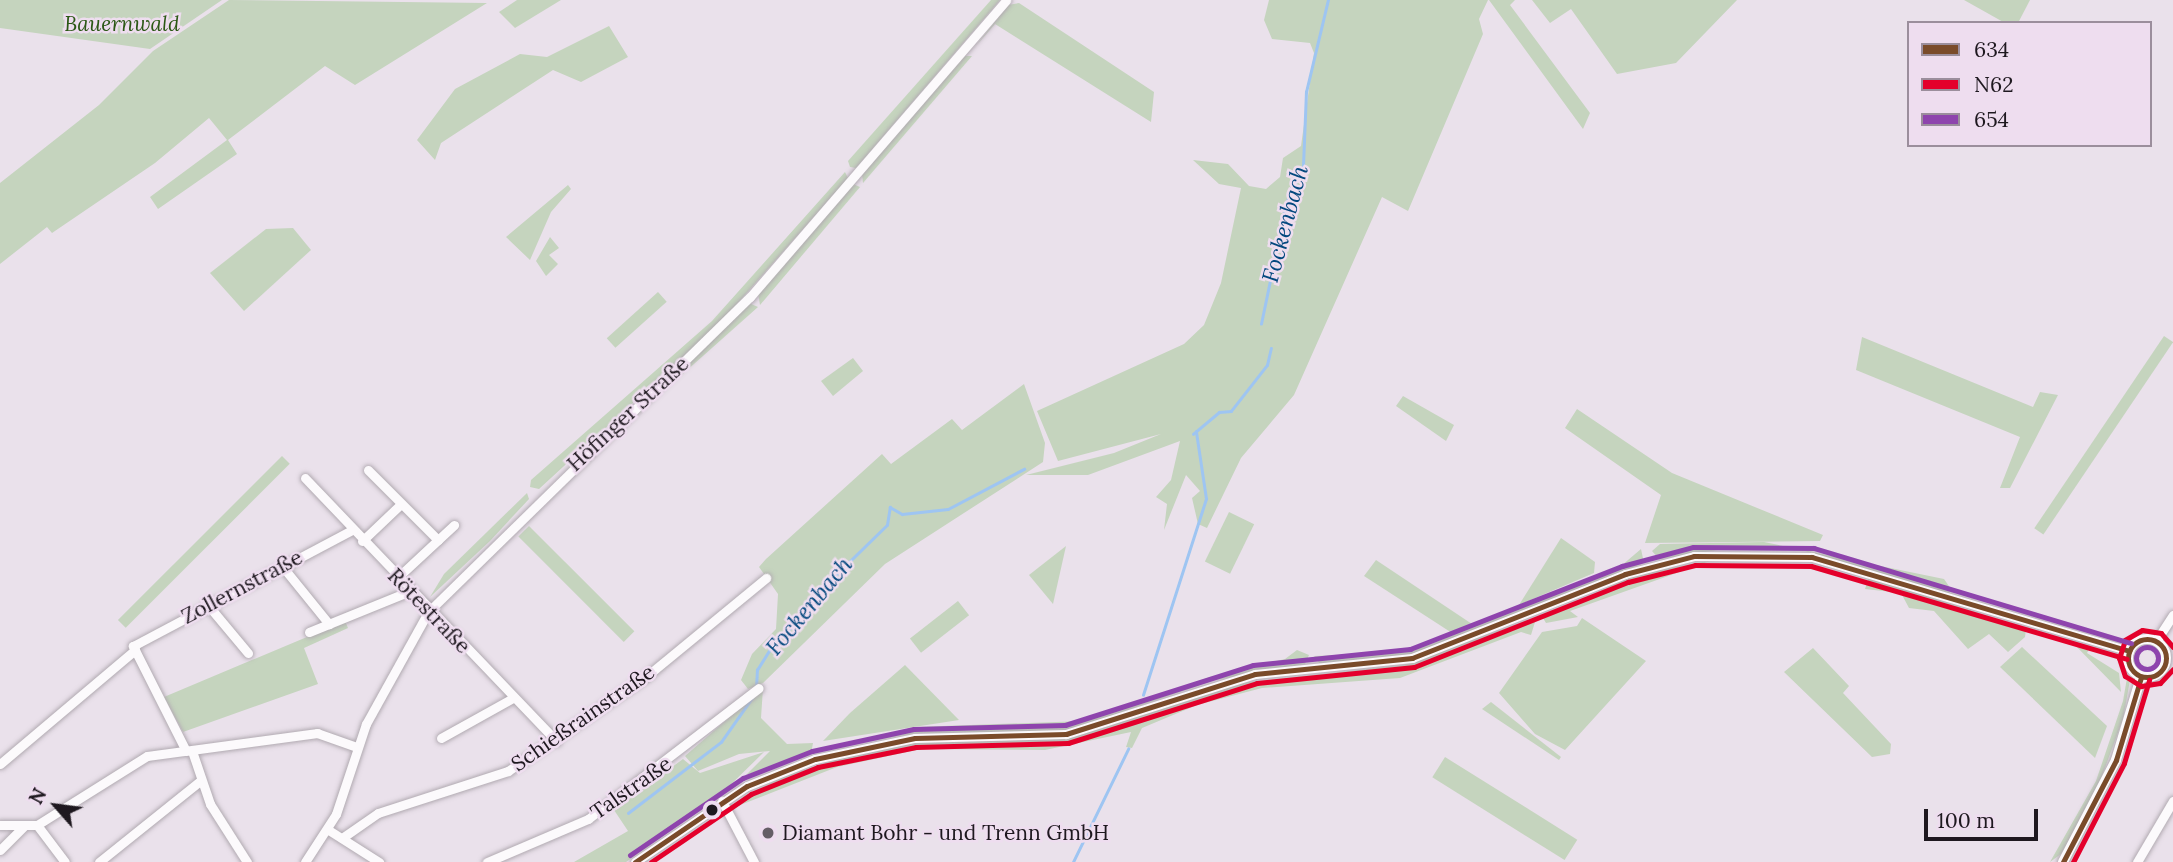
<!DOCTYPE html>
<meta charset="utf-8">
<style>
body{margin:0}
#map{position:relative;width:2173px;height:862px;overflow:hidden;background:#eae1eb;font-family:Lora,serif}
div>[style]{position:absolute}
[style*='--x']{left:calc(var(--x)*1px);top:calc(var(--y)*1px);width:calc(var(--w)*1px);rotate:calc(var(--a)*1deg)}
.green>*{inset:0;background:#c5d4be;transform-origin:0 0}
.stream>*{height:2.5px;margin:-1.25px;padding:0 1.25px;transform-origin:1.25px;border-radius:1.25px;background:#9ec5f2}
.roads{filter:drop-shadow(0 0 2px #b1aab1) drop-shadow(0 0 2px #b1aab1)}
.minor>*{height:9px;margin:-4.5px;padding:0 4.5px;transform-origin:4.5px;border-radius:4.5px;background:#fcfafc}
.major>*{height:10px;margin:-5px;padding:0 5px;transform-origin:5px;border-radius:5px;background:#fcfafc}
.major>.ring{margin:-5px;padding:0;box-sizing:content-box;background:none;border:10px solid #fcfafc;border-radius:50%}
.bus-1>*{height:5px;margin:-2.5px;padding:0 2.5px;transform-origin:2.5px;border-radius:2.5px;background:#7a4b2a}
.bus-1>.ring{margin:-2.5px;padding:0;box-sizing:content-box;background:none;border:5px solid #7a4b2a;border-radius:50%}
.bus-2>*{height:5px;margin:-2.5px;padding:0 2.5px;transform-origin:2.5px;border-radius:2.5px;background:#e4002b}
.bus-3>*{height:5px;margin:-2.5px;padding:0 2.5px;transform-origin:2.5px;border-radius:2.5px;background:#8e44ad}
.bus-3>.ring{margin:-2.5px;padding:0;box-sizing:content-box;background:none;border:5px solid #8e44ad;border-radius:50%}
.dots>*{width:19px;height:19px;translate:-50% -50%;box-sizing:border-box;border:4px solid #eeddef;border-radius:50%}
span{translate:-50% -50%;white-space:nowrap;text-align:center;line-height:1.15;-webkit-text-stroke:5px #eeddef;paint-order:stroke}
.park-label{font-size:21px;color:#2b5815;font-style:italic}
.street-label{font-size:21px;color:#1e181f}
.poi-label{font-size:21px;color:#1e181f}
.left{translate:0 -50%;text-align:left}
.water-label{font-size:23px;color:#03487e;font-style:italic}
.legend{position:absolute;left:1907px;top:21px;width:245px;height:126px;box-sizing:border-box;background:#eeddef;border:2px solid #9b8e9c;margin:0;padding:9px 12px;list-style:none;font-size:21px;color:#1e181f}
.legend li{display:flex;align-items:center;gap:14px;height:35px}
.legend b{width:35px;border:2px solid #9b8e9c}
.north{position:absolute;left:21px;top:771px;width:70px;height:70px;-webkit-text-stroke:5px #eeddef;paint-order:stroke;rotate:298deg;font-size:19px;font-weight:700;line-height:28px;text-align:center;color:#1e181f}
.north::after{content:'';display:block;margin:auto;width:24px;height:32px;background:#1e181f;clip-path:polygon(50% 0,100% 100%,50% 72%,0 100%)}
.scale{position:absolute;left:1924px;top:809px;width:114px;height:32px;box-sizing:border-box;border:4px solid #1e181f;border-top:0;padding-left:9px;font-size:21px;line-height:24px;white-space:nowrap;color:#1e181f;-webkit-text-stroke:5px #eeddef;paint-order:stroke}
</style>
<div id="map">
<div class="green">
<i style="clip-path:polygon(0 0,222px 0,150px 49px,0 28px)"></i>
<i style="clip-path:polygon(229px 0,487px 3px,355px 85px,325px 66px,228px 140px,237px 154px,158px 209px,150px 197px,227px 140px,209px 118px,155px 163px,52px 233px,47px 227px,0 264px,0 183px,99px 105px,153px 51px)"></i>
<i style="clip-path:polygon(517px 0,561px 0,515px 28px,499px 12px)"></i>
<i style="clip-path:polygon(991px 0,1000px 0,856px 168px,850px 167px,848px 161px)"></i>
<i style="clip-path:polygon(1269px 0,1488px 0,1479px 19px,1483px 34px,1408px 211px,1382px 197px,1294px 395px,1241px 458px,1207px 528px,1198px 524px,1192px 498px,1200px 491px,1186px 475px,1164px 530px,1167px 504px,1156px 497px,1171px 480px,1180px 441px,1088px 475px,1026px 475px,1114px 453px,1161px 434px,1058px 461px,1037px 411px,1184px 344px,1204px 325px,1221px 283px,1241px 188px,1219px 184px,1193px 160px,1228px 164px,1249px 186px,1266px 189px,1280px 177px,1283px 158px,1301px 146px,1314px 53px,1310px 43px,1272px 39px,1264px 20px)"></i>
<i style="clip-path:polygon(1489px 0,1515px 0,1510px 5px,1590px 113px,1583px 129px)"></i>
<i style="clip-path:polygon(1532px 0,1737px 0,1676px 63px,1617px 74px,1571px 9px,1550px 23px)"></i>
<i style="clip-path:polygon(1964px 0,2030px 0,2018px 23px,2005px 23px)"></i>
<i style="clip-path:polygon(1019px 3px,1154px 92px,1151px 122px,995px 24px,975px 47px,1008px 5px)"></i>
<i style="clip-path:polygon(609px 26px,628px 57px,581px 82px,553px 70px,441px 143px,435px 160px,417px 140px,455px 89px,520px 54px,547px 57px)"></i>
<i style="clip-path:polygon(965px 56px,972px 56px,863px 183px,862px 174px)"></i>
<i style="clip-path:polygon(845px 172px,848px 178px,721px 322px,539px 489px,530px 487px,531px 480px,712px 321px)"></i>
<i style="clip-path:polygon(853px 184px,860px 187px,760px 305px,758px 293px)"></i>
<i style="clip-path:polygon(568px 185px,571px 189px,551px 212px,530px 260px,506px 237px)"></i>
<i style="clip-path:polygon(293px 228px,311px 250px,244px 311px,210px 273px,266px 229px)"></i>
<i style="clip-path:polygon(550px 237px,559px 248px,549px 255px,558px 264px,546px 276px,536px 261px)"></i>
<i style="left:658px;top:292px;width:13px;height:69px;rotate:48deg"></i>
<i style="clip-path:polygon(749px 303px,758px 307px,622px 428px,621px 424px)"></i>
<i style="left:2164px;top:336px;width:11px;height:232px;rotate:34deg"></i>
<i style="clip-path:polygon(1862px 337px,2033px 407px,2040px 392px,2058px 395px,2010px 488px,2000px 488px,2020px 437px,1856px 370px)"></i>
<i style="clip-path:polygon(853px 358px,863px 371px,833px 396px,821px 381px)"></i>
<i style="clip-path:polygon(1024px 384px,1045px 443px,1043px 462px,885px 564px,763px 683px,748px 689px,741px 680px,752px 654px,776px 629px,778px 594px,759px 567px,766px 559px,882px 454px,891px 464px,952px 419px,962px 430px)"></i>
<i style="clip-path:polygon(1403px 396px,1454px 425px,1446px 441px,1396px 406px)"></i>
<i style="clip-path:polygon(1577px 409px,1672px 473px,1823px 535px,1820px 541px,1645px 543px,1661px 495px,1565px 428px)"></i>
<i style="left:282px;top:456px;width:11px;height:232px;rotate:45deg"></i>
<i style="clip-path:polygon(527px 493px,529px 499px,490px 541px,430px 597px,444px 574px)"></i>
<i style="left:1229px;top:512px;width:28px;height:55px;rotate:26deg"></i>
<i style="left:529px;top:526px;width:149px;height:15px;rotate:45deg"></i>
<i style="clip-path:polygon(1561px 538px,1595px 562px,1594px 573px,1519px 605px)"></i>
<i style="clip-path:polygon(1764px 542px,1944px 579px,1951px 589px,1948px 596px,1805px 551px,1738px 547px,1659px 559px,1652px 551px,1660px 544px)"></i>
<i style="clip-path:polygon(1066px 546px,1053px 604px,1029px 575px)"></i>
<i style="clip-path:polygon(1641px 549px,1644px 563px,1413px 655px,1320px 664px,1314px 656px,1391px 653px,1431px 644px,1621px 566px)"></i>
<i style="clip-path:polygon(1376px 560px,1472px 624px,1452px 633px,1364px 576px)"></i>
<i style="clip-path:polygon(1713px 560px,1570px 611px,1578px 617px,1546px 623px,1543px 618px,1634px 575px)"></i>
<i style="clip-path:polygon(1869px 577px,2026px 629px,2025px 637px,2008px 652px,1989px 634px,1968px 649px,1934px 611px,1909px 608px,1901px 593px,1865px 589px)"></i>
<i style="left:958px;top:601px;width:18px;height:61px;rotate:52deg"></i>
<i style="clip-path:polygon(1582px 618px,1646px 661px,1565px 750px,1535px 734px,1499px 693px,1542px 632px,1577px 626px)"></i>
<i style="clip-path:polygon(1528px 620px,1535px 622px,1531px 635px,1521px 632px,1400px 678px,1262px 688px,1197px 705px,1142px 728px,1132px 748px,1126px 747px,1131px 732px,1045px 750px,921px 749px,837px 767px,735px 807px,744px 796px,783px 777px,858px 752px,900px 743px,1073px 737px,1231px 684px,1403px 665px)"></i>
<i style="clip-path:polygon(345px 621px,348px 628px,304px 648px,318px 684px,183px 732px,164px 697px)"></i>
<i style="clip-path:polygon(2070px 640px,2090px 647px,2087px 653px,2119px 673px,2121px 692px)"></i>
<i style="clip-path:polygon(2022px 647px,2107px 726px,2095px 758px,2000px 667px)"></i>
<i style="clip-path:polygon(1813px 648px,1849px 686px,1843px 693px,1891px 744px,1890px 754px,1872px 757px,1784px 672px)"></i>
<i style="clip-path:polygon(1297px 650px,1309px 655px,1305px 664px,1215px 680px,1066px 731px,917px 733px,820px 749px,915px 727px,1083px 721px,1210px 677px,1285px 659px)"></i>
<i style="clip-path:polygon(2120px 660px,2130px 680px,2123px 719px,2096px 792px,2061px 854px,2050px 862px,2096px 781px,2123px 701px,2127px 678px)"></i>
<i style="clip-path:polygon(905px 665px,959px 720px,823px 741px,850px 713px)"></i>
<i style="clip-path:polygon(763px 688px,761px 718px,787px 744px,813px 743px,811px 754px,746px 775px,770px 751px,739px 754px,698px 771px,685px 756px)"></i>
<i style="clip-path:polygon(1491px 702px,1561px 757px,1559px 760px,1482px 709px)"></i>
<i style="clip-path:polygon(764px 752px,716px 799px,626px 862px,574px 862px,628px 831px,614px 810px,683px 759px,700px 773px)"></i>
<i style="left:1445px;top:757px;width:156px;height:24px;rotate:32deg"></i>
</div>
<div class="stream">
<i style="--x:1261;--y:324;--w:124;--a:-78.3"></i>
<i style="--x:1286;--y:203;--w:41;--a:-65.3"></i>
<i style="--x:1303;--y:166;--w:74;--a:-87.7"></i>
<i style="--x:1306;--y:92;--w:95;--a:-76.6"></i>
<i style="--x:1193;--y:434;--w:34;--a:-40"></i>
<i style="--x:1219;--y:412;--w:12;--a:-5"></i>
<i style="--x:1231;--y:411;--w:58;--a:-52"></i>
<i style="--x:1267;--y:365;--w:17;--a:-77"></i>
<i style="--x:756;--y:688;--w:18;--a:-87"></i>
<i style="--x:757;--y:670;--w:38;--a:-58"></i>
<i style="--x:777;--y:638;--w:35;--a:-37"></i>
<i style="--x:805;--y:617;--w:15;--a:-79"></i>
<i style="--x:808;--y:602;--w:110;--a:-44.3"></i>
<i style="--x:887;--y:525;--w:18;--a:-81"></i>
<i style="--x:890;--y:507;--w:14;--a:30"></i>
<i style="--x:902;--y:514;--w:46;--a:-6.2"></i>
<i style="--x:948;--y:509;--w:86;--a:-27.8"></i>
<i style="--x:1143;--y:695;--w:206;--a:-72.2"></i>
<i style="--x:1206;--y:499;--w:68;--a:-98.5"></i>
<i style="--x:628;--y:813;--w:117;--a:-37.4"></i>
<i style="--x:721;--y:742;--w:57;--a:-54.9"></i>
<i style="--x:1073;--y:862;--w:126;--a:-64"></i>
</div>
<div class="roads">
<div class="minor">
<i style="--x:368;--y:470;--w:99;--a:45"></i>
<i style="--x:305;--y:478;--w:364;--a:46.3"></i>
<i style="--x:362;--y:541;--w:54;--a:-43.5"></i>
<i style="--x:282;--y:566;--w:75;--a:51"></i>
<i style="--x:397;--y:578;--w:78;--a:-42.9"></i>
<i style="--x:207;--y:604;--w:64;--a:50.1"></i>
<i style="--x:309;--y:632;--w:109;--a:-22.1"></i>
<i style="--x:2156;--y:641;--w:31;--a:-57"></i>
<i style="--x:441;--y:738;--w:82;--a:-29.1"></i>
<i style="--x:186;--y:751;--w:118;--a:-116.8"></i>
<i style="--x:133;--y:646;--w:248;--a:-27.9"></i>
<i style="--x:192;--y:751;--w:56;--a:71.2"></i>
<i style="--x:210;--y:804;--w:69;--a:57.5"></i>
<i style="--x:0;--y:764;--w:177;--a:-40.2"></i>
<i style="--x:722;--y:801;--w:69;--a:62.3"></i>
<i style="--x:0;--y:825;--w:37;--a:0"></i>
<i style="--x:37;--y:825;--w:130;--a:-32.1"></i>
<i style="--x:147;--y:756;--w:172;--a:-7.7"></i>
<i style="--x:317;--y:733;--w:42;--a:19.3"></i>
<i style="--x:37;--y:825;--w:46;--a:52.9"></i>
<i style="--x:327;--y:829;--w:62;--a:32.4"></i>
<i style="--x:342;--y:838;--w:44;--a:-34.8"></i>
<i style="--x:378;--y:813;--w:137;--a:-17.9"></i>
<i style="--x:508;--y:771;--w:170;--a:-34.4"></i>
<i style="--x:648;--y:675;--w:153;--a:-39.4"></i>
<i style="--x:0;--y:850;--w:35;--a:-45"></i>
<i style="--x:99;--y:862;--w:129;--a:-38.7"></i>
<i style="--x:305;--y:862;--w:57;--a:-57.1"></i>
<i style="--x:336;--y:814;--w:95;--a:-71.6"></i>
<i style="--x:366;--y:724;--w:128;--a:-61"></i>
<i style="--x:428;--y:612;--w:450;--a:-44.4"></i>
<i style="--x:750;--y:297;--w:392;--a:-49.2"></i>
<i style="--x:487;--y:862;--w:110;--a:-23.1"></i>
<i style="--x:588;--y:819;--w:215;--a:-37.5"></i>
<i style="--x:635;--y:862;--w:135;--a:-34.2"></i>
<i style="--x:747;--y:786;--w:73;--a:-21.7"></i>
<i style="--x:815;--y:759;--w:102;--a:-11.9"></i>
<i style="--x:915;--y:738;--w:151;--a:-1.5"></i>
<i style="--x:1066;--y:734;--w:198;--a:-17.6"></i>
<i style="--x:1255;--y:674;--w:158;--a:-5.8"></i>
<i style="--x:1412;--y:658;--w:229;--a:-21.5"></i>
<i style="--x:1625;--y:574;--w:71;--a:-14.6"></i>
<i style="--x:1694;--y:556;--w:118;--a:0.5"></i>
<i style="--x:1812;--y:557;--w:331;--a:16.5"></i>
<i style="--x:2137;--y:862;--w:71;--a:-59.5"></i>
</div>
<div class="major">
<i class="ring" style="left:2128px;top:639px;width:28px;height:28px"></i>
<i style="--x:2063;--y:862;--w:115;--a:-62.5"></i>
<i style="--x:2116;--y:760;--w:87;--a:-73.2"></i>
</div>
</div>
<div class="bus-1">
<i class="ring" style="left:2128px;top:639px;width:33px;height:33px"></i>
<i style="--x:635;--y:862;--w:135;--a:-34.2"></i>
<i style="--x:747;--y:786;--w:73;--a:-21.7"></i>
<i style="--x:815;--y:759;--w:102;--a:-11.9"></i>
<i style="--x:915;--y:738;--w:151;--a:-1.5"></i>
<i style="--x:1066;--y:734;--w:198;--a:-17.6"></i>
<i style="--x:1255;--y:674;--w:158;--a:-5.8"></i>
<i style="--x:1412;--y:658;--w:229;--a:-21.5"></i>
<i style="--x:1625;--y:574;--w:71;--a:-14.6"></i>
<i style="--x:1694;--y:556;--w:118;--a:0.5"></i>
<i style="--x:1812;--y:557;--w:331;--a:16.5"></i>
<i style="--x:2063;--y:862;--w:115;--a:-62.5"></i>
<i style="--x:2116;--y:760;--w:87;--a:-73.2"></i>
</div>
<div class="bus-2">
<i style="--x:2173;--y:647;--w:18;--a:-131"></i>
<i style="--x:2161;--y:633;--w:19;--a:-171"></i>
<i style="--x:2142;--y:630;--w:20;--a:150"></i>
<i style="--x:2125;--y:640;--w:19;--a:108"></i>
<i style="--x:2119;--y:658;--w:19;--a:72"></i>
<i style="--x:2125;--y:676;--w:19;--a:32"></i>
<i style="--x:2141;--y:686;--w:19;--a:-9"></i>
<i style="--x:2160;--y:683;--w:19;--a:-47"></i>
<i style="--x:651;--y:862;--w:121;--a:-34.2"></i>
<i style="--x:751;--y:794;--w:72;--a:-21.9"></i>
<i style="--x:818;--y:767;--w:100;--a:-11.5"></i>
<i style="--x:916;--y:747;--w:152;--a:-1.5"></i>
<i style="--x:1068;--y:743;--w:198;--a:-17.6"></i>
<i style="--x:1257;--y:683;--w:158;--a:-5.8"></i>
<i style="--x:1414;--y:667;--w:230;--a:-21.7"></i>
<i style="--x:1628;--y:582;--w:69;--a:-14.2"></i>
<i style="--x:1695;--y:565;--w:116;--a:0.5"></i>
<i style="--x:1811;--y:566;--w:329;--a:16.4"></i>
<i style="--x:2073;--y:862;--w:111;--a:-62.7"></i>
<i style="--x:2124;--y:763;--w:87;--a:-73.2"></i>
</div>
<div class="bus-3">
<i class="ring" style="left:2136px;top:647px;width:17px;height:17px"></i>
<i style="--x:630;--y:855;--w:137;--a:-34.3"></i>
<i style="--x:743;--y:778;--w:74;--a:-21.4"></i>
<i style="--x:812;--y:751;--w:104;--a:-12.2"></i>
<i style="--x:914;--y:729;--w:151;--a:-1.5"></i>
<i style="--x:1065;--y:725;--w:197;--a:-17.7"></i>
<i style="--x:1253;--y:665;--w:158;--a:-5.8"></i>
<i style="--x:1410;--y:649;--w:228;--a:-21.4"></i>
<i style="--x:1622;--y:566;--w:73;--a:-15"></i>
<i style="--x:1693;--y:547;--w:121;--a:0.5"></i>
<i style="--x:1814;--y:548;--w:331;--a:16.7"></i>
</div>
<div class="dots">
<i style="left:712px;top:810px;background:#1e181f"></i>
<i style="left:768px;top:833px;background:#655e66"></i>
</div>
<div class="park-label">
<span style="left:122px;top:24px">Bauernwald</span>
</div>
<div class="street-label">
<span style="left:628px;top:414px;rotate:-43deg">Höfinger Straße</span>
<span style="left:242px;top:587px;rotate:-28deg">Zollernstraße</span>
<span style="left:429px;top:611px;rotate:46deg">Rötestraße</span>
<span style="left:583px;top:718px;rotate:-35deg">Schießrainstraße</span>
<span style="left:631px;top:788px;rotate:-35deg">Talstraße</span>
</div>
<div class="poi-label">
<span class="left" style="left:782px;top:833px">Diamant Bohr - und Trenn GmbH</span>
</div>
<div class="water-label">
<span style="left:1285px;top:224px;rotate:-75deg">Fockenbach</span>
<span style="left:809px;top:606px;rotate:-50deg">Fockenbach</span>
</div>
<ul class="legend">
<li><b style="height:9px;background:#7a4b2a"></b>634</li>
<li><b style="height:9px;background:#e4002b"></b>N62</li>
<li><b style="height:9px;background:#8e44ad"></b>654</li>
</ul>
<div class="north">N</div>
<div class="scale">100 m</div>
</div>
